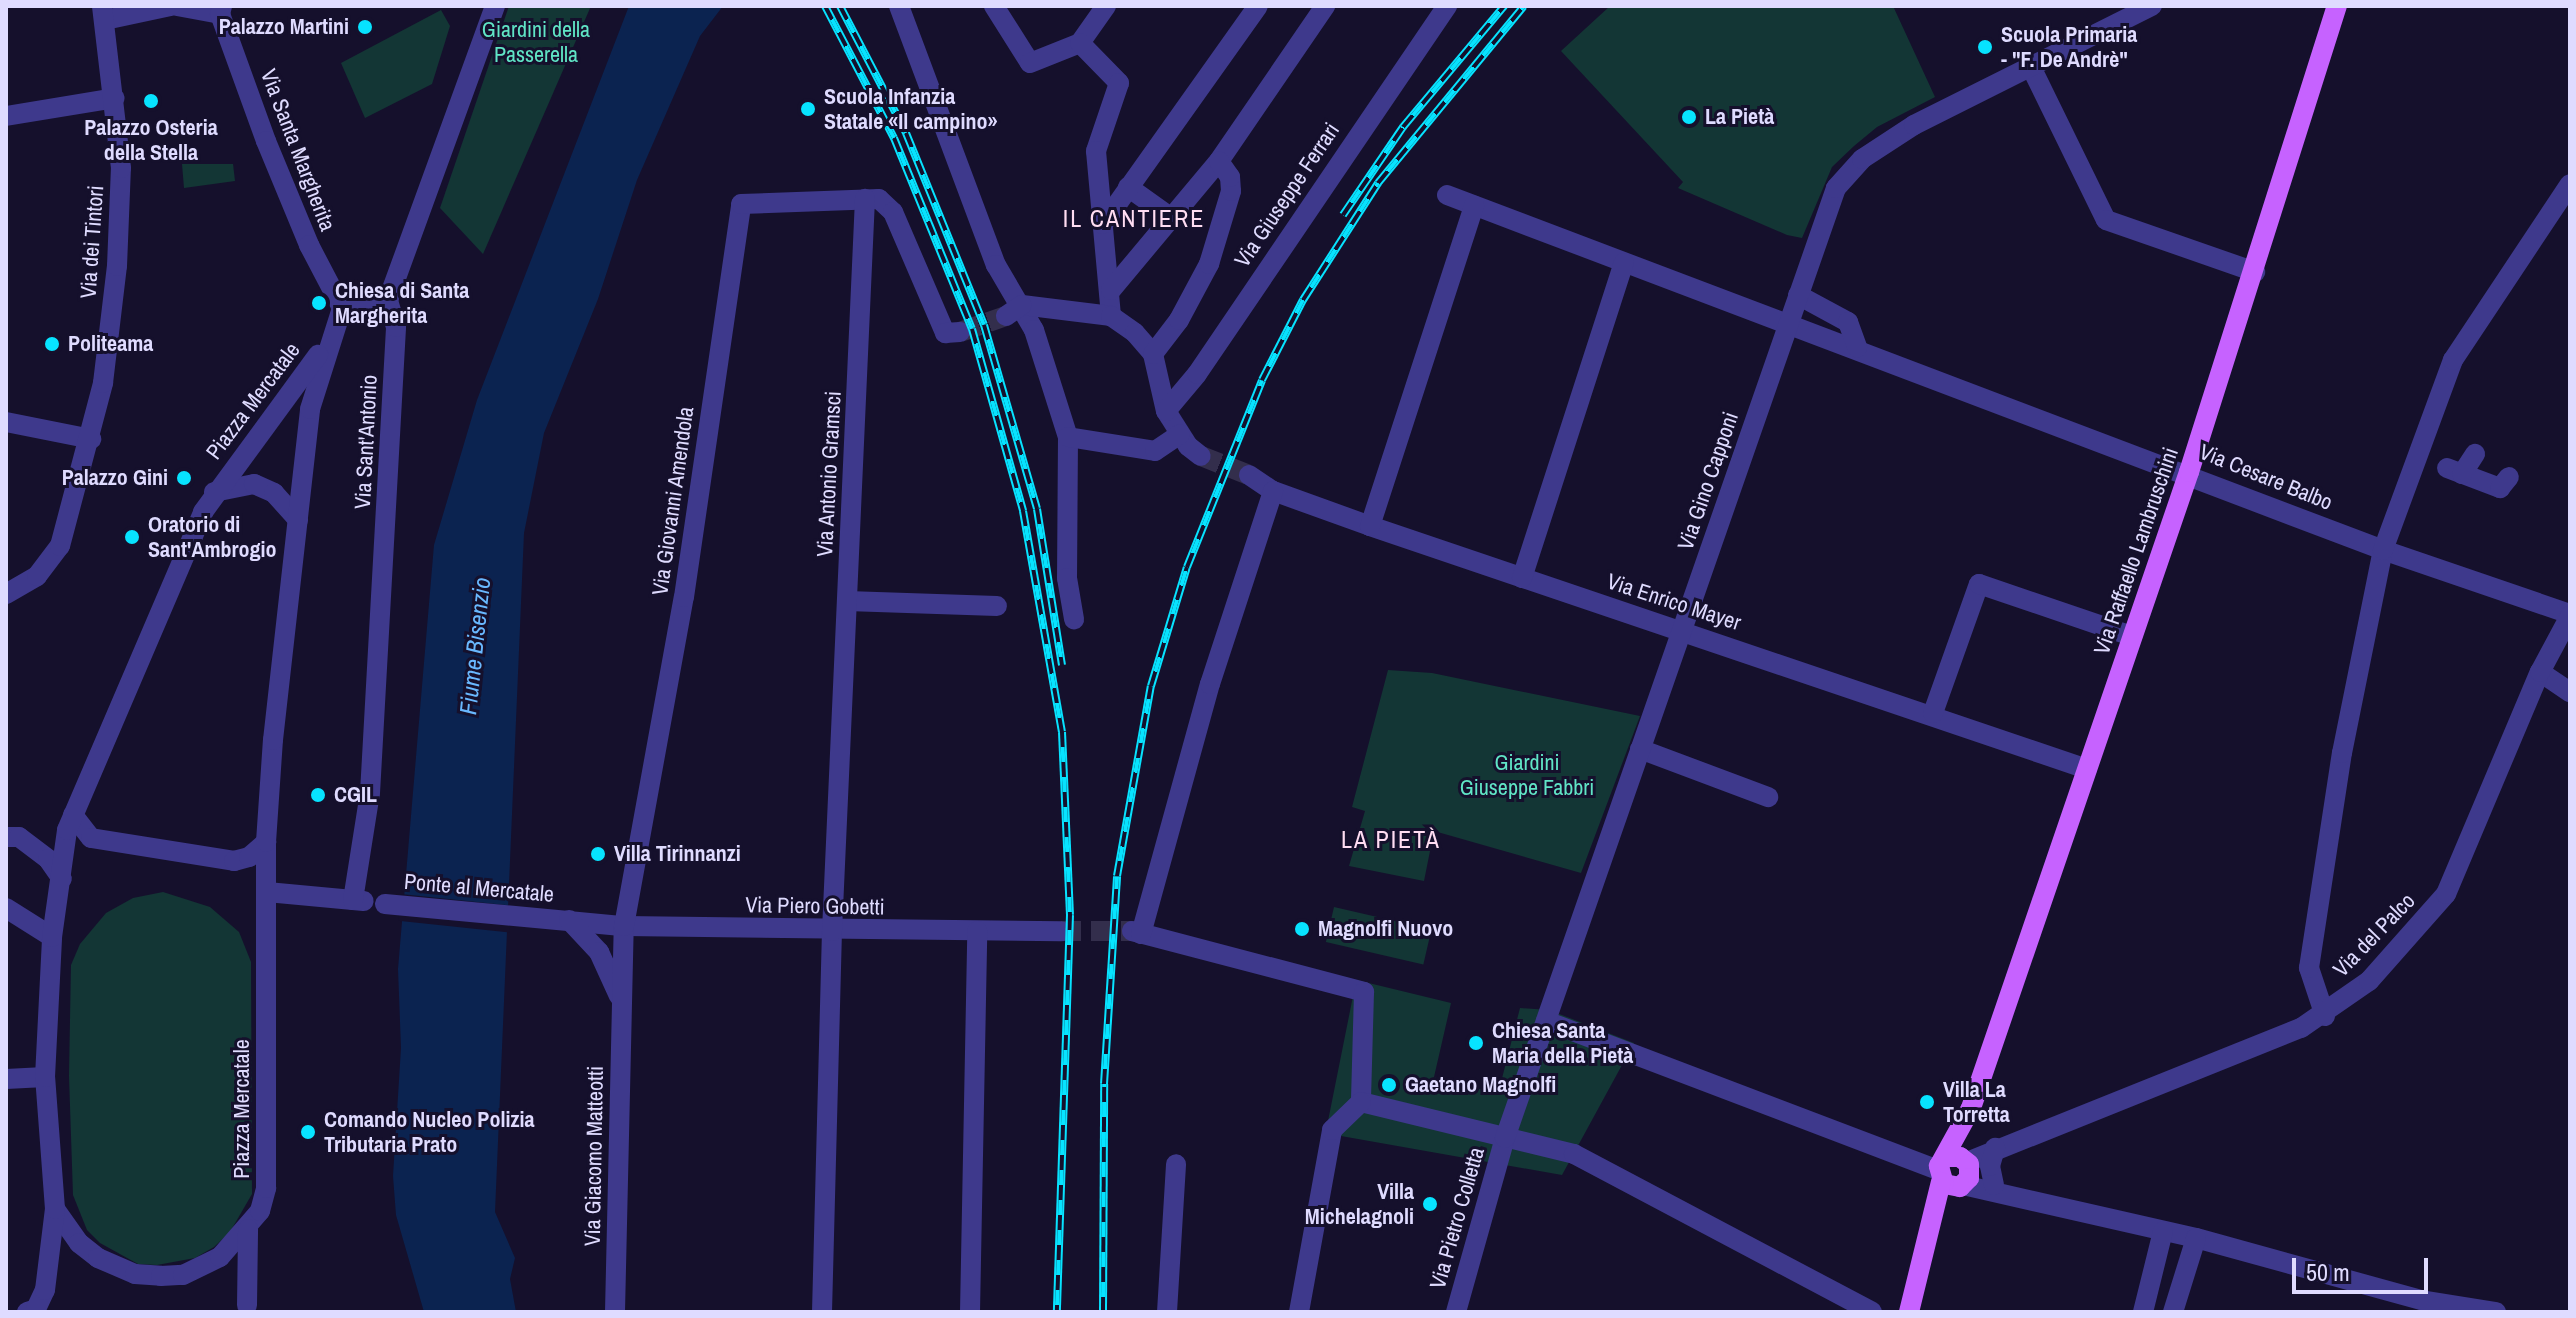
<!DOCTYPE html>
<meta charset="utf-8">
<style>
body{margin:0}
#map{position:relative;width:2576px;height:1318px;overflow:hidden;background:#15102c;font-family:"Archivo Narrow",sans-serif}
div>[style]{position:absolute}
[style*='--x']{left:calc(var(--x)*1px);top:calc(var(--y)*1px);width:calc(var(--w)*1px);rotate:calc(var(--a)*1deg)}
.green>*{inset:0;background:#133635;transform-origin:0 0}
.water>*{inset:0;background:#0b2350}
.pier>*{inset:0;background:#15102c;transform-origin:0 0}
.minor-tunnel>*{height:20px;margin-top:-10px;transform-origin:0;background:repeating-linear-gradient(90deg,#332e4c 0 20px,transparent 0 30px)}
.minor>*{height:20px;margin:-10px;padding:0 10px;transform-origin:10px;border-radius:10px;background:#3e398c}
.major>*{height:20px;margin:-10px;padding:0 10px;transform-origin:10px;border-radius:10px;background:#c662ff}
.rail>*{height:8px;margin-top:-4px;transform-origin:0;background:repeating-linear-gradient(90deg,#15102c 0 15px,#07e3ff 0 30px);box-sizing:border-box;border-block:2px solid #07e3ff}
.dots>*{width:22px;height:22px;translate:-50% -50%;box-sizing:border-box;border:4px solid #15102c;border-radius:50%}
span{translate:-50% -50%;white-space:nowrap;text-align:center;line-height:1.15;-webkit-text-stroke:6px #15102c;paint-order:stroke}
.poi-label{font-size:22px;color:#dfdbff;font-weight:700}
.right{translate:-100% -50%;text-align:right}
.left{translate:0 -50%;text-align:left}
.park-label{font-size:22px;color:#60e5c6}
.street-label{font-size:22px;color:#dfdbff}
.neighbourhood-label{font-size:24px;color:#ffddf2;letter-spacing:2px}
.water-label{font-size:24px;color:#69b8ff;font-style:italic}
.frame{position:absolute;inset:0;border:8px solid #dfdbff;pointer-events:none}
.scale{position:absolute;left:2292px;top:1258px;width:136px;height:36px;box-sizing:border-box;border:4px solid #dfdbff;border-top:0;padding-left:10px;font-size:24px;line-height:28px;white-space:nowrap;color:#dfdbff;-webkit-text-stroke:6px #15102c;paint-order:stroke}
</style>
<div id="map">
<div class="green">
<i style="clip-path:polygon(509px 6px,591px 6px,483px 254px,440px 208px)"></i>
<i style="clip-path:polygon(1610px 6px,1893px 6px,1935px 97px,1877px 127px,1854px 146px,1832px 167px,1802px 238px,1787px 235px,1678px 188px,1683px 182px,1561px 51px)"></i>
<i style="clip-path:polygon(441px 10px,450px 26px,432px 84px,365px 118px,341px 63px)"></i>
<i style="clip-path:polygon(182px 164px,233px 164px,235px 181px,184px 188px)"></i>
<i style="clip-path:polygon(1388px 670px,1432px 673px,1640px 716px,1581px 873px,1434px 831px,1424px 881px,1349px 866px,1365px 811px,1352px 807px)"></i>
<i style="clip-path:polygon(163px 892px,210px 907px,239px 932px,251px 962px,252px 1194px,230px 1232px,214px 1247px,195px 1258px,157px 1265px,138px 1264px,100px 1243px,87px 1230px,73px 1195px,69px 1076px,71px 965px,80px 944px,106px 913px,133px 898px)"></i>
<i style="left:1334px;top:907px;width:100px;height:36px;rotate:13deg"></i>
<i style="clip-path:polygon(1344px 977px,1451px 1003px,1434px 1077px,1498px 1094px,1520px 1008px,1549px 1010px,1634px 1043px,1562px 1175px,1341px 1136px,1328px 1121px,1353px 996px)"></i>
</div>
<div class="water">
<i style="clip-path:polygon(629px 6px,723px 6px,700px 36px,637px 180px,598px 299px,544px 433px,524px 533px,495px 1212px,515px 1258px,510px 1279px,516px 1312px,424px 1312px,396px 1215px,393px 1176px,401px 1048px,398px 969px,434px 545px,477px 400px)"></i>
</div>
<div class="pier">
<i style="left:401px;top:894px;width:112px;height:27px;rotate:6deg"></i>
</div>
<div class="minor-tunnel">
<i style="--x:960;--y:332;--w:49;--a:-19.2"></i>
<i style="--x:1201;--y:456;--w:52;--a:21.6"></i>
<i style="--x:1061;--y:931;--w:71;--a:0"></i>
</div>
<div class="minor">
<i style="--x:177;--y:6;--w:44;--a:10.5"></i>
<i style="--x:222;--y:6;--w:8;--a:104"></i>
<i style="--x:220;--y:14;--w:135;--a:70.1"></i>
<i style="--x:266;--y:141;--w:113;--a:67.5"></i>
<i style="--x:309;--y:245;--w:71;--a:62.4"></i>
<i style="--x:899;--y:6;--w:277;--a:69.5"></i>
<i style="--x:996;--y:265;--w:75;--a:59.7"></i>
<i style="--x:1034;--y:330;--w:112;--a:72.4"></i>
<i style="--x:1068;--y:437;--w:141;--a:90.4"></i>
<i style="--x:1067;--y:578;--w:42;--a:80.3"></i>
<i style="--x:994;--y:6;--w:67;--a:57.7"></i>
<i style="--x:1030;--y:63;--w:54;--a:-21.8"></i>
<i style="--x:1106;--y:6;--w:45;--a:125.1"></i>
<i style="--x:1080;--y:43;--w:56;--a:45.7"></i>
<i style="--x:1119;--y:83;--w:72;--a:108.7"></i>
<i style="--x:1096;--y:151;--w:166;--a:84.8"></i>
<i style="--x:105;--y:20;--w:67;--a:-12"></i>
<i style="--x:2031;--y:67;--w:170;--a:63.9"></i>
<i style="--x:2106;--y:220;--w:158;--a:19.2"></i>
<i style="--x:6;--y:116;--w:110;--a:-9.4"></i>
<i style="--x:1128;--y:187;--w:55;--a:35.4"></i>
<i style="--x:1447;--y:195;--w:1001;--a:20.77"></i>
<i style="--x:2383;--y:550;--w:198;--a:18.9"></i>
<i style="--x:1103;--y:224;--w:267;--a:-54.6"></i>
<i style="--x:1111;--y:290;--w:168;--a:-50.1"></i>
<i style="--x:1219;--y:161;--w:188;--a:-55.6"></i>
<i style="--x:1798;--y:295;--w:57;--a:28.4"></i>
<i style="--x:1848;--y:322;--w:27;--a:70"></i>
<i style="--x:1022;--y:305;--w:90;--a:7"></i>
<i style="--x:1111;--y:316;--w:29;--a:35"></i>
<i style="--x:1135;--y:333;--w:28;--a:49"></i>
<i style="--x:1153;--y:354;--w:58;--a:77.2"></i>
<i style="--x:1166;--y:411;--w:41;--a:57.8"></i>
<i style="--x:1188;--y:446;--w:16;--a:38"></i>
<i style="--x:342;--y:308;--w:47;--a:-9.9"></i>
<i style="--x:1006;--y:316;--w:19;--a:-35"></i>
<i style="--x:1153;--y:354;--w:43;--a:-52.6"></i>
<i style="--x:1179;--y:320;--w:64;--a:-61.8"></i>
<i style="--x:1209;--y:264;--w:76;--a:-73.2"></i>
<i style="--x:1231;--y:191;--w:14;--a:-94"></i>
<i style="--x:1230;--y:177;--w:19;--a:-125"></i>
<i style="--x:1166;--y:411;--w:48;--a:-50"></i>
<i style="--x:1197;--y:374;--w:445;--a:-55.8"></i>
<i style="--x:6;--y:422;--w:87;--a:11.3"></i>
<i style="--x:1068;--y:437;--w:88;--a:9.1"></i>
<i style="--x:1155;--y:451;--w:30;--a:-34"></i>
<i style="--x:2447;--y:468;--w:57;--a:20.7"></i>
<i style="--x:2500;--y:488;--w:14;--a:-51"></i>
<i style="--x:2462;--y:474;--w:24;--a:-57"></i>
<i style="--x:1249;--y:475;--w:29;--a:34"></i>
<i style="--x:1273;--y:491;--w:103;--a:19.8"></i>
<i style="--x:1370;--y:526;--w:757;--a:18.72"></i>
<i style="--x:214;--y:492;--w:41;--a:-11.3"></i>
<i style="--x:254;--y:484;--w:22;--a:24"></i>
<i style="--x:274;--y:493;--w:36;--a:48"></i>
<i style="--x:1370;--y:526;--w:337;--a:-72"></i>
<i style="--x:1522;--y:578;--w:331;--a:-72.1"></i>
<i style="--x:6;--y:594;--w:36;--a:-30"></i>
<i style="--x:37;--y:576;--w:38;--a:-53"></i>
<i style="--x:60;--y:546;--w:169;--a:-75.2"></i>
<i style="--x:103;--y:383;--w:118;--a:-83.2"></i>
<i style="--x:117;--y:266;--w:98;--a:-87.7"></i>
<i style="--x:121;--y:168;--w:163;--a:-96.7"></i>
<i style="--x:847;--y:601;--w:150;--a:1.9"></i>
<i style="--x:2540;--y:672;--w:36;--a:34"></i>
<i style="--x:1933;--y:713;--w:137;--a:-70.4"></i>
<i style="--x:1979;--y:584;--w:162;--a:18.8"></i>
<i style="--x:1640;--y:749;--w:137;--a:20.6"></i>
<i style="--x:73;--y:815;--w:29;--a:52"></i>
<i style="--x:91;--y:838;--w:145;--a:9.1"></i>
<i style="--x:234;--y:861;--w:16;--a:-15"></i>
<i style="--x:249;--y:857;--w:23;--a:-41"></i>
<i style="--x:6;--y:837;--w:13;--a:0"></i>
<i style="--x:19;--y:837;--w:36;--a:37"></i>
<i style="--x:48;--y:859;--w:24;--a:55"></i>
<i style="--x:267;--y:892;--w:97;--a:5.3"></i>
<i style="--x:353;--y:900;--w:108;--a:-81"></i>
<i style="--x:370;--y:793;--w:467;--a:-86.8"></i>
<i style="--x:396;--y:327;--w:28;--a:-107"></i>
<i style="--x:388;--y:300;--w:313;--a:-70"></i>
<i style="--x:385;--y:904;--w:240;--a:5.3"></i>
<i style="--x:624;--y:926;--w:437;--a:0.7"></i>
<i style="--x:6;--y:908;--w:54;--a:32.2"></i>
<i style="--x:569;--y:920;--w:44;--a:46.8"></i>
<i style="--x:599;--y:952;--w:48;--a:65.6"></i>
<i style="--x:1132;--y:931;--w:240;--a:14.7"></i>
<i style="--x:1364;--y:992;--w:110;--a:91.6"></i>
<i style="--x:1361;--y:1102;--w:219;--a:13.7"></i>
<i style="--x:1574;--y:1154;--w:337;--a:27.9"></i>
<i style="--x:1141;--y:934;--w:259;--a:-74.6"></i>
<i style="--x:1210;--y:684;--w:203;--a:-71.9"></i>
<i style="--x:2325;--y:1016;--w:51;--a:-108.4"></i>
<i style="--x:2309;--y:968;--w:218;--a:-81.3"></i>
<i style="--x:2342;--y:753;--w:207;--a:-78.6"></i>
<i style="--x:2383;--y:550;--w:202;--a:-69.8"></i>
<i style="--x:2453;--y:360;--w:211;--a:-56.4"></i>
<i style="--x:1546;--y:1021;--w:419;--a:20.8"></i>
<i style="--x:6;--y:1079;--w:39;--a:-3"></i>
<i style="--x:1967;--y:1162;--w:360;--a:-21.9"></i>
<i style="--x:2301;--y:1028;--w:83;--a:-34.7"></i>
<i style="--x:2369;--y:981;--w:116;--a:-48.5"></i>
<i style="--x:2446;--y:894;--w:241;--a:-67.1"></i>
<i style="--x:2540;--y:672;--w:64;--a:-61.8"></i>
<i style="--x:1963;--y:1185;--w:239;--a:12.8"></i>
<i style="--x:2196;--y:1238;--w:233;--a:15.4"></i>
<i style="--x:2421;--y:1300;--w:76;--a:9.1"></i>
<i style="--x:1994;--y:1185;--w:19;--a:-102"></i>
<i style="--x:1990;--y:1166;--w:19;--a:-74"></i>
<i style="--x:55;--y:1209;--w:42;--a:54.8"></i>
<i style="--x:79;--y:1243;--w:24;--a:38"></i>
<i style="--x:98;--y:1258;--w:40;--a:23.4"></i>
<i style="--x:135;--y:1274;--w:26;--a:4"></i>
<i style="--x:161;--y:1276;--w:22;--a:-3"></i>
<i style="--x:183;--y:1275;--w:41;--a:-25.9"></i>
<i style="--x:220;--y:1257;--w:61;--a:-49"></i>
<i style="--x:260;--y:1211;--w:24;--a:-75"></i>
<i style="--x:266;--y:1188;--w:346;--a:-90"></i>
<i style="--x:266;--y:842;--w:102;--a:-86.1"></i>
<i style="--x:273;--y:740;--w:333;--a:-83.6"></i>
<i style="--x:310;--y:409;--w:106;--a:-72.4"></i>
<i style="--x:247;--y:1305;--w:76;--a:-89.2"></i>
<i style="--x:27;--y:1312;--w:9;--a:-18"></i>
<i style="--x:36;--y:1309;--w:21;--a:-65"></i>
<i style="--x:45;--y:1290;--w:82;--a:-83"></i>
<i style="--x:55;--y:1209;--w:132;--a:-94.3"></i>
<i style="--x:45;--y:1077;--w:140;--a:-87.1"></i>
<i style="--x:52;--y:937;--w:108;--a:-82"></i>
<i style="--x:67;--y:830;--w:346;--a:-66.8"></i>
<i style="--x:203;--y:512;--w:195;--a:-53.8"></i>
<i style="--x:615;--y:1312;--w:386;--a:-88.7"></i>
<i style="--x:624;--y:926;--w:334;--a:-79.7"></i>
<i style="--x:684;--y:597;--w:397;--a:-81.7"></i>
<i style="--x:741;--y:204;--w:138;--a:-2.1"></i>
<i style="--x:879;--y:199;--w:19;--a:43"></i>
<i style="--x:893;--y:212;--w:132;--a:66.7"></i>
<i style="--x:945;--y:333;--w:15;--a:-4"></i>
<i style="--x:822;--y:1312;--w:381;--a:-88.5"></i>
<i style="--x:832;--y:931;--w:733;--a:-87.42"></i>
<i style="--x:970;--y:1312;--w:381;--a:-88.9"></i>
<i style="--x:1167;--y:1312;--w:148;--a:-86.5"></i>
<i style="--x:1299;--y:1312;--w:185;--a:-79.7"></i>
<i style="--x:1332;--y:1130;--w:40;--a:-44"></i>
<i style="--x:1456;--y:1312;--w:181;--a:-74.3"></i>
<i style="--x:1505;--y:1138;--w:1006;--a:-70.79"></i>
<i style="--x:1836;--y:188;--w:39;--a:-48"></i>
<i style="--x:1862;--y:159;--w:62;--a:-33.2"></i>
<i style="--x:1914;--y:125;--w:266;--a:-26.6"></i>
<i style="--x:2143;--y:1312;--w:83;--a:-76.1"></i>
<i style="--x:2173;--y:1312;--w:77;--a:-72.7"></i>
</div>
<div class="major">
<i style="--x:1948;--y:1157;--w:12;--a:0"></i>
<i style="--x:1960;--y:1157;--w:11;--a:38"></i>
<i style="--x:1969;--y:1164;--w:14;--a:90"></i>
<i style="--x:1969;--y:1178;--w:13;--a:135"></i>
<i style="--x:1960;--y:1187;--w:16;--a:-169"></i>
<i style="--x:1944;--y:1184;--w:19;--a:-106"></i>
<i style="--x:1939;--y:1166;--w:66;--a:-61.1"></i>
<i style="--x:1971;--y:1108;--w:672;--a:-71.08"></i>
<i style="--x:2189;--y:472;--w:489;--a:-72.4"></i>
<i style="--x:1909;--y:1312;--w:134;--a:-76.2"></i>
</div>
<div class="rail">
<i style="--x:825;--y:6;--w:149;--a:62.4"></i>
<i style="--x:894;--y:138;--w:206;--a:67.8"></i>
<i style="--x:972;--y:329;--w:189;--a:74.3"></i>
<i style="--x:1023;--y:511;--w:224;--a:80"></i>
<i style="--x:1062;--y:732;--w:183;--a:87.5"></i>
<i style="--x:1070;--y:915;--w:397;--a:91.9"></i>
<i style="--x:840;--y:6;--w:143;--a:62.5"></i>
<i style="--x:906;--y:133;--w:207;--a:67.9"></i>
<i style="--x:984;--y:325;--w:191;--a:73.9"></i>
<i style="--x:1037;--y:509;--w:158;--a:80.9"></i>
<i style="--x:1343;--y:215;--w:107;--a:-55.7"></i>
<i style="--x:1403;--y:127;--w:158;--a:-50.1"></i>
<i style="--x:1103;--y:1312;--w:228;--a:-89.7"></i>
<i style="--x:1104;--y:1084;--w:208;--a:-86.4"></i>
<i style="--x:1117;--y:876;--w:193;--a:-79.9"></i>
<i style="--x:1151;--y:686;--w:124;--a:-73.2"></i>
<i style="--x:1187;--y:567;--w:201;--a:-68.1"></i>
<i style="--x:1262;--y:380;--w:90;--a:-62.9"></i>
<i style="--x:1303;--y:300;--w:139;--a:-57.3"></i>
<i style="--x:1378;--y:183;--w:229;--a:-50.5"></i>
</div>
<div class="dots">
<i style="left:365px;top:27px;background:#07e3ff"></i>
<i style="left:1985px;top:47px;background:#07e3ff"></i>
<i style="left:151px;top:101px;background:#07e3ff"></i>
<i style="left:808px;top:109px;background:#07e3ff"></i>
<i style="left:1689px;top:117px;background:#07e3ff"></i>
<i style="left:319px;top:303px;background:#07e3ff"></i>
<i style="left:52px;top:344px;background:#07e3ff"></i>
<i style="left:184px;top:478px;background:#07e3ff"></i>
<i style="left:132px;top:537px;background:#07e3ff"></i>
<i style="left:318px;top:795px;background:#07e3ff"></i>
<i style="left:598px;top:854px;background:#07e3ff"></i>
<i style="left:1302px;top:929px;background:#07e3ff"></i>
<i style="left:1476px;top:1043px;background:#07e3ff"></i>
<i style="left:1389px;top:1085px;background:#07e3ff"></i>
<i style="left:1927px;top:1102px;background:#07e3ff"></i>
<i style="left:308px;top:1132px;background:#07e3ff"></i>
<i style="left:1430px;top:1204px;background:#07e3ff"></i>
</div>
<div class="poi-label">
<span class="right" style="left:349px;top:27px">Palazzo Martini</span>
<span class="left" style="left:2001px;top:47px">Scuola Primaria<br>- "F. De Andrè"</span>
<span class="left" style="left:824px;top:109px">Scuola Infanzia<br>Statale «Il campino»</span>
<span class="left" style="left:1705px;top:117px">La Pietà</span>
<span style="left:151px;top:140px">Palazzo Osteria<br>della Stella</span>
<span class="left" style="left:335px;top:303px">Chiesa di Santa<br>Margherita</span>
<span class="left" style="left:68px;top:344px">Politeama</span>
<span class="right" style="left:168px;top:478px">Palazzo Gini</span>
<span class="left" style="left:148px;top:537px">Oratorio di<br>Sant'Ambrogio</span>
<span class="left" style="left:334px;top:795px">CGIL</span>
<span class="left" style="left:614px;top:854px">Villa Tirinnanzi</span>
<span class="left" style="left:1318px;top:929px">Magnolfi Nuovo</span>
<span class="left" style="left:1492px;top:1043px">Chiesa Santa<br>Maria della Pietà</span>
<span class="left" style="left:1405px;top:1085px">Gaetano Magnolfi</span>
<span class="left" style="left:1943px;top:1102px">Villa La<br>Torretta</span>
<span class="left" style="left:324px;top:1132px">Comando Nucleo Polizia<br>Tributaria Prato</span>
<span class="right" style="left:1414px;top:1204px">Villa<br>Michelagnoli</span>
</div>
<div class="park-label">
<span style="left:536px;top:42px">Giardini della<br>Passerella</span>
<span style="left:1527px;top:775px">Giardini<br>Giuseppe Fabbri</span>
</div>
<div class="street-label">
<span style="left:298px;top:150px;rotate:69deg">Via Santa Margherita</span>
<span style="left:1287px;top:195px;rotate:-56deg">Via Giuseppe Ferrari</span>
<span style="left:92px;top:242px;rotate:-86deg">Via dei Tintori</span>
<span style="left:253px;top:401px;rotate:-53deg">Piazza Mercatale</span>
<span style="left:366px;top:442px;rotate:-87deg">Via Sant'Antonio</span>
<span style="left:829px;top:474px;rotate:-87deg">Via Antonio Gramsci</span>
<span style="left:2266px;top:477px;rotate:22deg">Via Cesare Balbo</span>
<span style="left:1708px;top:481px;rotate:-71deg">Via Gino Capponi</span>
<span style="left:673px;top:501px;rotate:-82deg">Via Giovanni Amendola</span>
<span style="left:2136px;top:551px;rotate:-71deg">Via Raffaello Lambruschini</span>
<span style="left:1674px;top:602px;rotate:18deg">Via Enrico Mayer</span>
<span style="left:479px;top:888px;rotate:5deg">Ponte al Mercatale</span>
<span style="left:815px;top:906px;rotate:1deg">Via Piero Gobetti</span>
<span style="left:2374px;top:935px;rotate:-46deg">Via del Palco</span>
<span style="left:242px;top:1109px;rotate:-90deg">Piazza Mercatale</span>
<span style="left:594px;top:1156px;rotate:-89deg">Via Giacomo Matteotti</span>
<span style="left:1457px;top:1218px;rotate:-74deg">Via Pietro Colletta</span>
</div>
<div class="neighbourhood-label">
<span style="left:1134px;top:219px">IL CANTIERE</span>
<span style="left:1391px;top:840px">LA PIETÀ</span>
</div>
<div class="water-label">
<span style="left:475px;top:646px;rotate:-84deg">Fiume Bisenzio</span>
</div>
<div class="frame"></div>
<div class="scale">50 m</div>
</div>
